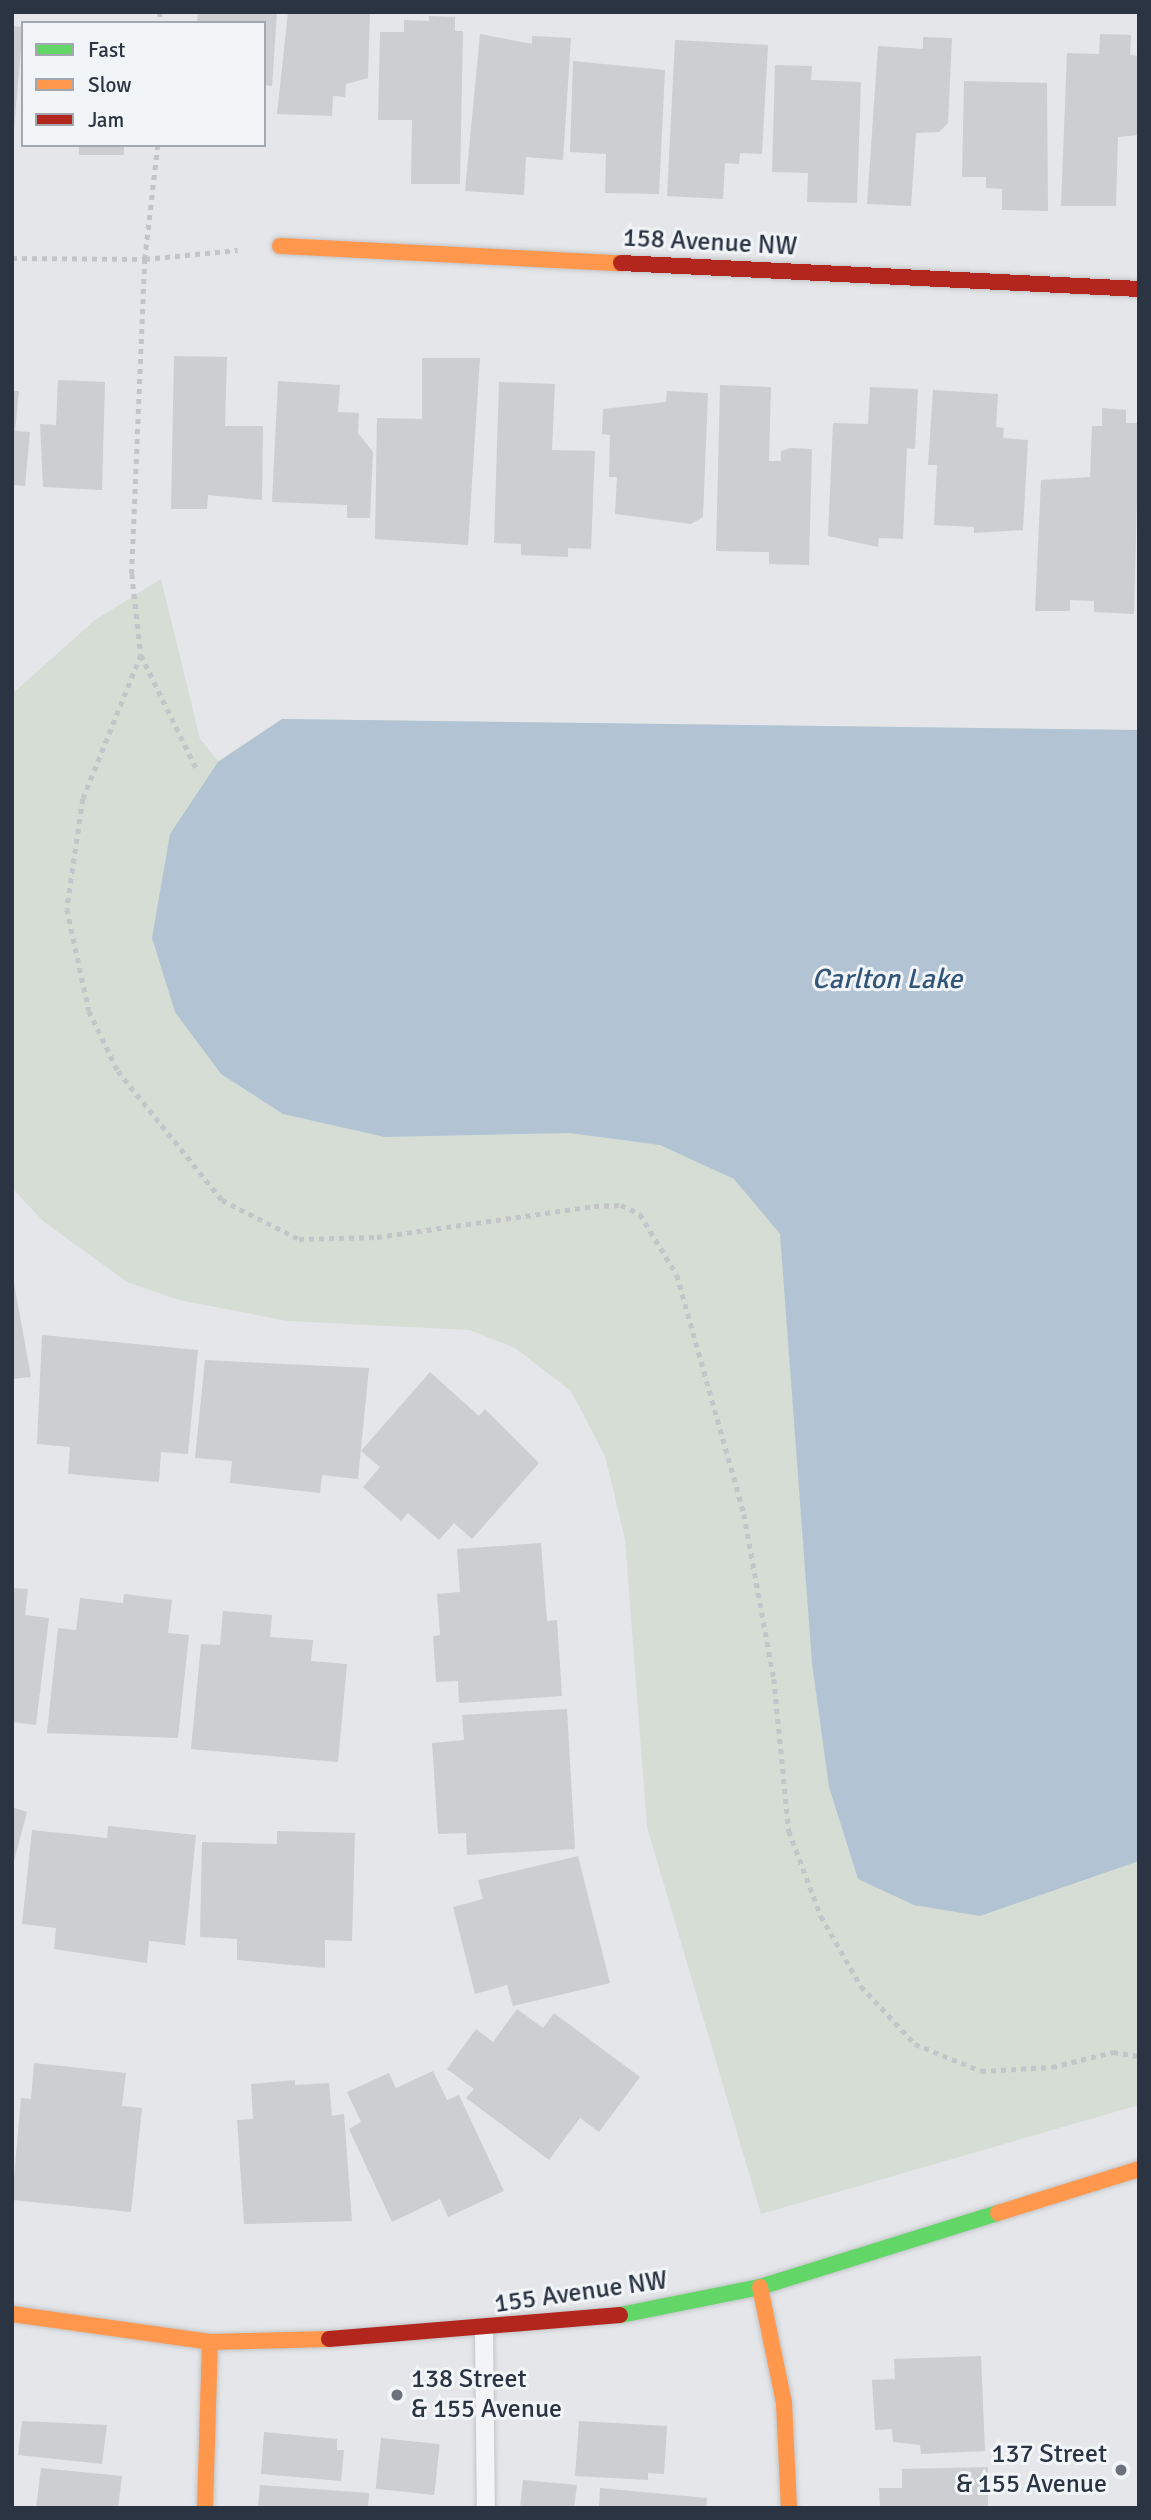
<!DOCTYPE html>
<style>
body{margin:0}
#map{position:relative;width:1151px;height:2520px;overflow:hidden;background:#e4e6e9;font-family:Signika,sans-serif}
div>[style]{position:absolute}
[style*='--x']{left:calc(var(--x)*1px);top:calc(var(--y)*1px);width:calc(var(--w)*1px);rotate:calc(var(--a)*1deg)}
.green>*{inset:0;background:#d5ddd4}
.water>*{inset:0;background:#b2c4d4}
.building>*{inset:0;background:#ccced1;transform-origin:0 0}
.path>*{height:4.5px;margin-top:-2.25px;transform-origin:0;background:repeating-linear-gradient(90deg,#c3c5c9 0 5px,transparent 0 10px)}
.roads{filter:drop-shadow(0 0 2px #c2c4c7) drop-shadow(0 0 2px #c2c4c7)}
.lane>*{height:18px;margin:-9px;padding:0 9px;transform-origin:9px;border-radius:9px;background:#f3f4f6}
.fast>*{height:16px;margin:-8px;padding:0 8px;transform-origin:8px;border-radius:8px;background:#63d668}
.slow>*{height:16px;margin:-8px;padding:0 8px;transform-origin:8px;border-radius:8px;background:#ff974d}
.jam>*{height:16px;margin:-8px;padding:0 8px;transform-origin:8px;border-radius:8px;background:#b3261e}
.dots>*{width:19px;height:19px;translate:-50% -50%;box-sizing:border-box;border:4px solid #f2f5f8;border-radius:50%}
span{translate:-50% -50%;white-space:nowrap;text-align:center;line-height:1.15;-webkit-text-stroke:6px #f2f5f8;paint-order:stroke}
.street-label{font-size:26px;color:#2a3443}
.poi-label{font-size:26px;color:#2a3443}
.left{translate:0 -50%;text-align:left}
.right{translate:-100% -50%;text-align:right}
.water-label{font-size:28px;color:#357;font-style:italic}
.frame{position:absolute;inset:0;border:14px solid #2a3443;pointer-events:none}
.legend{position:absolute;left:21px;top:21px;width:245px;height:126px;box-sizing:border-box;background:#f2f5f8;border:2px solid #a2a8b0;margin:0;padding:9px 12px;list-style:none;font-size:21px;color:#2a3443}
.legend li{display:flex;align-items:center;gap:14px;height:35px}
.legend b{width:35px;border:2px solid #a2a8b0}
</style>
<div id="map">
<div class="green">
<i style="clip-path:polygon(161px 579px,200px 739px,218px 761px,282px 719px,1139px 730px,1139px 2105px,761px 2214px,647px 1827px,625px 1539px,605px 1456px,571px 1391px,515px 1348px,470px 1330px,288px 1321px,179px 1300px,127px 1282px,43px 1221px,12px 1188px,12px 694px,95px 620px)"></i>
</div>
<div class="water">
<i style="clip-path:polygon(282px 719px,1139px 730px,1139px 1861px,980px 1916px,914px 1905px,858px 1879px,829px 1787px,812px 1663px,780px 1234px,734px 1179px,660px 1145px,569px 1133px,385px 1137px,283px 1114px,221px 1074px,175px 1012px,152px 938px,170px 834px,218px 762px)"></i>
</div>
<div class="building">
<i style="clip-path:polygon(198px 12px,277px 12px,272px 86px,264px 85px,264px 23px,197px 23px)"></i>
<i style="clip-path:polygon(288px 12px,370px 12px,368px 78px,346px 84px,345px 97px,333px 96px,332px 116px,277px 114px)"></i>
<i style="clip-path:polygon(429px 16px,455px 17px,455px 31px,463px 31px,460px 184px,411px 184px,412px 120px,378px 120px,380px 32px,404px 32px,404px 20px,429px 21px)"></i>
<i style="left:12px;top:26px;width:11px;height:105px;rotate:5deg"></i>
<i style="clip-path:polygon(480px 34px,532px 44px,532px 36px,571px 38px,563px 160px,526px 157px,524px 195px,465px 191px)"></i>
<i style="clip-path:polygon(1100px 34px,1131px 35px,1130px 55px,1139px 56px,1139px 135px,1118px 137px,1116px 206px,1061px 206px,1067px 53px,1099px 54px)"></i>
<i style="clip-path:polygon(923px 37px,952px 38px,948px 123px,939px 132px,916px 133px,911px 206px,867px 204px,878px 46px,923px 49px)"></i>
<i style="clip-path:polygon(675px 40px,768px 45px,762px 154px,740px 153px,739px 164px,725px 163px,723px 199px,667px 196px)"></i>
<i style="clip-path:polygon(573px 61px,665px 70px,659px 194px,605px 193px,606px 154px,570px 152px)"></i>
<i style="clip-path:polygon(775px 65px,812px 66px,811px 80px,861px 82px,857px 203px,807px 202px,808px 173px,772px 172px)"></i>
<i style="clip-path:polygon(964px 81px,1047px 83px,1048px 211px,1002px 210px,1002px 189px,986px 188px,986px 177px,962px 177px)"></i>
<i style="left:79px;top:145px;width:45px;height:10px"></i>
<i style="clip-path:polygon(174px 356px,227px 357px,225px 426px,263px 426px,262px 500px,208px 495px,207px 509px,171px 509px)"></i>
<i style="clip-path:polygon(422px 358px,480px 358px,468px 545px,375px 539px,377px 418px,422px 419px)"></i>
<i style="clip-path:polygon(58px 380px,105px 382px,102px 490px,43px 487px,40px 424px,56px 425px)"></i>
<i style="clip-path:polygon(278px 381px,340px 385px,338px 412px,359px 413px,358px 433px,373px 452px,370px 518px,347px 518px,347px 505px,272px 502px)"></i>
<i style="clip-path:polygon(499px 382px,555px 384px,552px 450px,595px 451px,591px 549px,568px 548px,568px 557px,521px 555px,521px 544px,494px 543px)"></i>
<i style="clip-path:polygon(720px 385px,771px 387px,769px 461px,781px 461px,781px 451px,790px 448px,812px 449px,809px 565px,769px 564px,769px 552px,716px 551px)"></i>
<i style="clip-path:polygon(870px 387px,918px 389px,915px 449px,907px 448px,903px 539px,879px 538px,878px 547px,828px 536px,833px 423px,868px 424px)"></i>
<i style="clip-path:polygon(933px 390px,998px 394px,996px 427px,1004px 428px,1003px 438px,1028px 440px,1023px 530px,974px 533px,974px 527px,934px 525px,937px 465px,928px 465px)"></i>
<i style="clip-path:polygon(12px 391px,19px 391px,15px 431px,30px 432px,25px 486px,12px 485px)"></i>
<i style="clip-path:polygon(667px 391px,708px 393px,703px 517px,691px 524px,615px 514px,617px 477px,609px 477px,610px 435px,602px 434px,603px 409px,666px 402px)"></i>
<i style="clip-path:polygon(1102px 408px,1126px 410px,1126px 423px,1139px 423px,1134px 614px,1094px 612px,1094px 601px,1070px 600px,1070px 611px,1035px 611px,1041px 480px,1090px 477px,1092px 426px,1102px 426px)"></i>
<i style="clip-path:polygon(12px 1272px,31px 1377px,12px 1379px)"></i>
<i style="clip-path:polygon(42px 1335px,198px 1350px,188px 1454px,161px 1452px,159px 1482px,68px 1474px,70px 1447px,37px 1444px)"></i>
<i style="clip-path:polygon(205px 1360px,369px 1368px,358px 1479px,322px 1475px,320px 1493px,230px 1483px,232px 1461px,195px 1458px)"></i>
<i style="clip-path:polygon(430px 1372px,479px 1416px,485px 1409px,539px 1463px,472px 1539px,454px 1523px,439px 1540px,408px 1513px,401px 1521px,363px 1487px,380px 1467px,361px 1451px)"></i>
<i style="clip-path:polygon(541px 1543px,547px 1621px,557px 1620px,562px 1696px,459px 1703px,458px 1681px,436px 1682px,433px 1636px,440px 1635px,437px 1594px,460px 1592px,457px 1549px)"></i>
<i style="clip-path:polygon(12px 1588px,28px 1589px,25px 1615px,49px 1618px,36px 1725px,12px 1722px)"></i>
<i style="clip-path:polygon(124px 1594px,172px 1600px,168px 1633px,189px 1635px,178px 1738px,47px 1733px,58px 1628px,76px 1630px,80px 1598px,123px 1603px)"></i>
<i style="clip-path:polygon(223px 1611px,272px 1615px,270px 1637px,313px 1640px,311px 1661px,347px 1664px,338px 1762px,191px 1749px,201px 1644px,220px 1645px)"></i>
<i style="clip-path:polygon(567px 1709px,575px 1849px,467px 1855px,466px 1833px,438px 1834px,432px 1743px,464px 1740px,462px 1715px)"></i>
<i style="clip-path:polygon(12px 1807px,27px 1812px,13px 1865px,12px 1865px)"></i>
<i style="clip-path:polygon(108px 1826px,196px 1835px,185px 1945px,149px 1941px,147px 1963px,54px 1949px,56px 1928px,22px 1924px,32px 1830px,107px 1838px)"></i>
<i style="clip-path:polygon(277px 1831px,355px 1833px,352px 1941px,325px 1940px,325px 1968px,237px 1960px,237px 1939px,200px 1937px,202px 1842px,277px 1844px)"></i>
<i style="clip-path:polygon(578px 1856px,610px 1983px,513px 2006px,507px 1985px,475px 1994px,453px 1907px,483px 1899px,478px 1880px)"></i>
<i style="clip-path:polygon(517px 2009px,543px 2028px,554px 2013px,640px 2077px,599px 2132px,580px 2118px,549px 2160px,466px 2098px,474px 2089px,447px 2069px,476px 2029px,493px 2042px)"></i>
<i style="clip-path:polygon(34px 2063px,126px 2073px,122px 2106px,142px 2108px,131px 2212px,12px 2200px,21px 2098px,31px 2099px)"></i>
<i style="clip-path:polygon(433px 2071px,447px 2100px,459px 2095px,504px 2191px,448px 2217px,440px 2199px,392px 2222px,349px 2129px,361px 2122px,347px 2092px,389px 2073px,396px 2088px)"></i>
<i style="clip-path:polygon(295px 2080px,295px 2085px,329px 2083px,332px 2116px,344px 2114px,352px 2221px,244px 2224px,237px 2120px,253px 2119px,251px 2084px)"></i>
<i style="clip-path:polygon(981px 2356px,985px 2451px,921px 2454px,920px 2445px,893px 2442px,892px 2429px,875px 2430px,872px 2380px,895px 2379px,894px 2359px)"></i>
<i style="clip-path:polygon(22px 2421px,107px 2425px,102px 2464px,18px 2455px)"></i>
<i style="clip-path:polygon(579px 2421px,667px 2426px,664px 2474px,648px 2473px,648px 2480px,575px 2476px)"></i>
<i style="clip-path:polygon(264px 2432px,337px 2439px,337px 2450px,344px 2450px,341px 2481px,261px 2474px)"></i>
<i style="left:381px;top:2438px;width:59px;height:51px;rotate:6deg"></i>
<i style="clip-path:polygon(988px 2467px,988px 2508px,880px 2508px,879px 2488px,902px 2488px,902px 2469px)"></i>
<i style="clip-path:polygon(41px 2468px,122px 2476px,118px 2508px,36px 2508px)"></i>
<i style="clip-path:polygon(523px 2480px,577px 2485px,574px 2508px,520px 2508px)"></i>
<i style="clip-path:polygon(260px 2485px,369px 2493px,368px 2508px,258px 2508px)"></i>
<i style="clip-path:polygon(600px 2488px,707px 2498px,706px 2508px,599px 2508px)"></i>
</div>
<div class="path">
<i style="--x:160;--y:12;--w:11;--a:90"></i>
<i style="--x:158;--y:145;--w:115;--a:96.5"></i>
<i style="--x:145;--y:259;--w:315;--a:92.4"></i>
<i style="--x:132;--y:574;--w:81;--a:83.7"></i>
<i style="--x:141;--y:655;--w:130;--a:64"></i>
<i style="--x:12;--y:258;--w:133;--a:0.4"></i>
<i style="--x:145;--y:259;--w:93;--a:-5.5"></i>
<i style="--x:141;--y:655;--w:155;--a:111.9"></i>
<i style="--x:83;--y:799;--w:111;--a:98.3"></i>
<i style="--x:67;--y:909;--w:104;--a:77.8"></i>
<i style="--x:89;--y:1011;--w:67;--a:64.2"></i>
<i style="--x:118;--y:1071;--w:166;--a:51.1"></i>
<i style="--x:222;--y:1200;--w:86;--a:26.9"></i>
<i style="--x:299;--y:1239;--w:78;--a:-1.5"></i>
<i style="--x:377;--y:1237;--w:219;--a:-8.1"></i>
<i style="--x:594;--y:1206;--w:27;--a:-2"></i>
<i style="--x:621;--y:1205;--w:21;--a:25"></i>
<i style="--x:640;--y:1214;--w:71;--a:58.8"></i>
<i style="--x:677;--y:1275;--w:248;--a:74.3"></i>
<i style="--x:744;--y:1514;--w:168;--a:79.7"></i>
<i style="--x:774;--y:1679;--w:153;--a:84.4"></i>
<i style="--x:789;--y:1831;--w:91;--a:69.4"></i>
<i style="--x:821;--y:1916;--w:81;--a:60.3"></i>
<i style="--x:861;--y:1986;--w:79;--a:47"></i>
<i style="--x:915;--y:2044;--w:71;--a:22.2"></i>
<i style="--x:981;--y:2071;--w:71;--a:-3.2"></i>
<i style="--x:1052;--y:2067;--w:63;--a:-13.8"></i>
<i style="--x:1113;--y:2052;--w:26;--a:9"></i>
</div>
<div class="roads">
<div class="lane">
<i style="--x:484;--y:2331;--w:177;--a:89.4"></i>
</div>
<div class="fast">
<i style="--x:620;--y:2315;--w:143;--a:-11.3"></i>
<i style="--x:760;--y:2287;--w:249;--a:-17.3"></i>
</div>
<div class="slow">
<i style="--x:280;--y:246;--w:341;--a:2.9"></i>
<i style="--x:998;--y:2213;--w:148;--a:-17.3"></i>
<i style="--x:760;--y:2287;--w:118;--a:78.3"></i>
<i style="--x:784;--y:2403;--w:105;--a:87.3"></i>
<i style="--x:12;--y:2314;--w:200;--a:8"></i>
<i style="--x:210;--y:2342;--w:119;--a:-1.4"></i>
<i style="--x:205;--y:2508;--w:166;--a:-88.3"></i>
</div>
<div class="jam">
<i style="--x:621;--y:263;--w:519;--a:2.87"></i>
<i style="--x:329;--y:2339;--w:292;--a:-4.7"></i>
</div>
</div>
<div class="dots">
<i style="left:397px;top:2395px;background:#6b727d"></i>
<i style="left:1121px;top:2470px;background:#6b727d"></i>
</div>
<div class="street-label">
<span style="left:710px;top:243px;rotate:3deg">158 Avenue NW</span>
<span style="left:581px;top:2293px;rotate:-8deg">155 Avenue NW</span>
</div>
<div class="poi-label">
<span class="left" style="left:411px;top:2395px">138 Street<br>&amp; 155 Avenue</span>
<span class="right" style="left:1107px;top:2470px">137 Street<br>&amp; 155 Avenue</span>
</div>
<div class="water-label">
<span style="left:887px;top:979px">Carlton Lake</span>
</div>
<div class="frame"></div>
<ul class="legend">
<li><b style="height:9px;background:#63d668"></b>Fast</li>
<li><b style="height:9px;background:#ff974d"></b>Slow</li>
<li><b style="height:9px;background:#b3261e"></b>Jam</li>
</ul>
</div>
